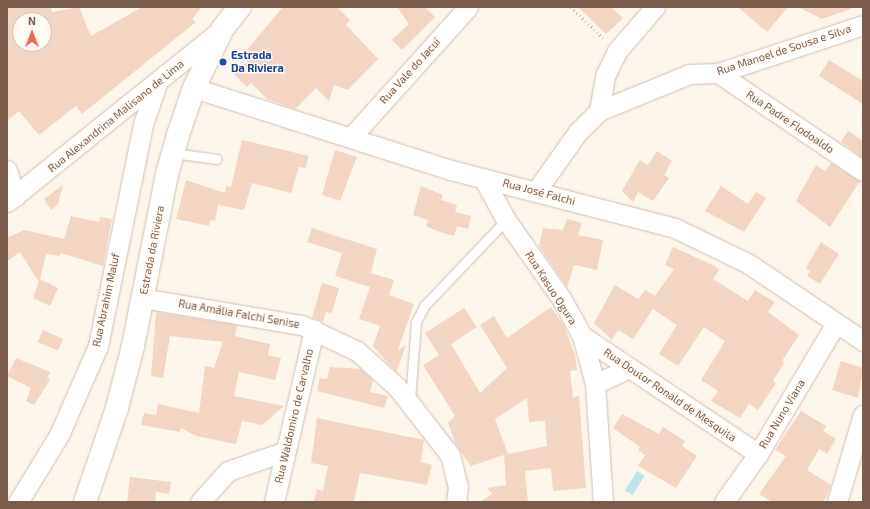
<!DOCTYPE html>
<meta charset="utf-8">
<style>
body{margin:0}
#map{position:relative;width:870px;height:509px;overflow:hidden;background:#fdf6ec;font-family:"Exo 2",sans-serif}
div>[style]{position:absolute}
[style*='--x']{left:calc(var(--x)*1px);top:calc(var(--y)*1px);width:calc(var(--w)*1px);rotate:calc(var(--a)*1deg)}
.water>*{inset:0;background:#bfe3e8;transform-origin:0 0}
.building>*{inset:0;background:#f3d5c3;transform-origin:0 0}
.path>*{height:2.5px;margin-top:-1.25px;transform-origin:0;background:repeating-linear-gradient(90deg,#d9b8a5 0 1px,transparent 0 4px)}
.roads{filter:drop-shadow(0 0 1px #d1beb0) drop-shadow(0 0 1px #d1beb0)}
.service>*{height:9px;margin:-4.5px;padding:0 4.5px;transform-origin:4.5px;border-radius:4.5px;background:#fff}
.minor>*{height:19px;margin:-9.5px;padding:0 9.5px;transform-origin:9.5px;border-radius:9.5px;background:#fff}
.tertiary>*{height:22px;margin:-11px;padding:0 11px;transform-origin:11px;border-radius:11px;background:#fff}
.dots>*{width:11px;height:11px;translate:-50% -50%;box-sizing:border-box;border:2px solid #fffaf3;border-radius:50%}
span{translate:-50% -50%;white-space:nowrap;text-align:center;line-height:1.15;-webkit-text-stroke:3px #fffaf3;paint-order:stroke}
.street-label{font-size:11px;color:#7a5c4d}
.transit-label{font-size:11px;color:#164399;font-weight:700}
.left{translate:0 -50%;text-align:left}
.frame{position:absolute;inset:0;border:8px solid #7a5c4d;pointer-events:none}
.north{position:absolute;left:12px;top:12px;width:40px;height:40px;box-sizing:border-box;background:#fffaf3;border:1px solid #cabbb1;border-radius:50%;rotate:0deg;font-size:11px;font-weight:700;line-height:16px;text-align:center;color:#7a5c4d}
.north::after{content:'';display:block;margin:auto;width:14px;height:18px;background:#e76f51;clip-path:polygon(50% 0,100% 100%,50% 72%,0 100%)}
</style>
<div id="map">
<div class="water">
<i style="left:637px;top:471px;width:9px;height:23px;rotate:32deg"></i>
</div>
<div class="building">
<i style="clip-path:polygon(evenodd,7px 7px,51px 7px,52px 12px,79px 7px,91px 36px,142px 7px,202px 7px,192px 19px,196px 22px,82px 114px,76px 106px,39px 135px,19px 111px,7px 121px,7px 7px,20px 20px,44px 20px,44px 44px,20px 44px,20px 20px)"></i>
<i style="clip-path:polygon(283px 7px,337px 7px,350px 20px,346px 25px,378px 59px,348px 90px,334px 85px,329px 101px,316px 88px,295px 109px,267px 99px,251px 83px,247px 87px,234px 74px,252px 57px,246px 51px)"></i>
<i style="clip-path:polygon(397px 7px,425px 7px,435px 17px,402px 50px,392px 40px,409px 24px)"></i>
<i style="clip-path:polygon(578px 7px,611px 7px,623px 18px,606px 34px)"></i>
<i style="clip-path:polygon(738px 7px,788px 7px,767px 32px)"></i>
<i style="clip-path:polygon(798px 7px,851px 7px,851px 9px,822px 19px)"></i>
<i style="clip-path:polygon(829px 60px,863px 81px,863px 104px,819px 76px)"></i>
<i style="clip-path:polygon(848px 131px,863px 141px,863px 158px,841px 142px)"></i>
<i style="clip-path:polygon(242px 140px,309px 156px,305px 168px,299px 167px,291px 193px,252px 183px,244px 210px,218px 205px,215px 221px,210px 220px,209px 226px,176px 219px,186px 180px,225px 193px,226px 186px,231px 187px)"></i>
<i style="clip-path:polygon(335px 150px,357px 157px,340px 201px,322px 195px)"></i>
<i style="clip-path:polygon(657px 151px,672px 161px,664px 175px,669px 178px,653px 201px,638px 192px,633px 202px,622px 191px,640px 160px,648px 165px)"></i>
<i style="clip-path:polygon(831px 163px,860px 181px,830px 227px,796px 201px,816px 165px,825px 171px)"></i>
<i style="clip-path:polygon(63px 185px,58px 204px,51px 210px,44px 199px)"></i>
<i style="clip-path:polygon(421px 186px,443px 195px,441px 200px,457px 205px,455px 212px,471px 216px,468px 229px,457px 226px,454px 236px,437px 231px,426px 226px,428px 220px,413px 215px)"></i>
<i style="clip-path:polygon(721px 186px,748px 204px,756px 192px,766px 198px,744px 232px,705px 211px)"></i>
<i style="clip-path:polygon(71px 216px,99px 222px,100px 217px,112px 219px,103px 266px,61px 253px,60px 256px,46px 254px,40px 279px,58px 288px,50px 306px,33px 298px,39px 282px,20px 252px,7px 261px,7px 238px,24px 230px,64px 239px)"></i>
<i style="clip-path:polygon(567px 219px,582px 223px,578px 235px,603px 240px,597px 270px,574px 265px,567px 287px,539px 246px,543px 228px,563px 230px)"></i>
<i style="clip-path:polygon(312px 228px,377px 249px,371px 273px,394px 280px,389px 295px,414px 304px,398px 350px,406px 345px,396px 372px,373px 346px,380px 326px,359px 319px,370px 287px,335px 276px,342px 253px,307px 242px)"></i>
<i style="clip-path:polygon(821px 242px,839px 254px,820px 284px,807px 276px,810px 271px,806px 268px)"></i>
<i style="clip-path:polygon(673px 247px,715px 266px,719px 270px,713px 279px,748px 301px,755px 290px,775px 302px,768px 312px,799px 335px,782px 361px,784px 363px,773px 381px,776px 383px,758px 410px,749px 404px,740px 418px,711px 401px,718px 391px,701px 380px,725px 341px,704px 327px,678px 366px,659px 354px,677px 325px,653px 309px,633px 339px,618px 330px,612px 340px,594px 323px,615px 285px,638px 299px,645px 290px,655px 296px,674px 269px,665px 265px)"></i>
<i style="clip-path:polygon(322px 283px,339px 288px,332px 313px,326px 312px,323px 322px,312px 317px)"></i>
<i style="clip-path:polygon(evenodd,551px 307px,564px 326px,575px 355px,577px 370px,570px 371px,573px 397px,579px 396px,586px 488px,553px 491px,551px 468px,525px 471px,528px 502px,480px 502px,492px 494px,487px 488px,506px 485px,504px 455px,471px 466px,456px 445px,448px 423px,455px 416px,423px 365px,439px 355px,425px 333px,464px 308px,477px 327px,451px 344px,480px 393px,507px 368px,480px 325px,494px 316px,507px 338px,551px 307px,527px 398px,529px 422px,545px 421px,547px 446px,508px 454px,495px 419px,527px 398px)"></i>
<i style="clip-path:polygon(156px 312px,237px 325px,235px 336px,270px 344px,268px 355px,281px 358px,275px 380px,239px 372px,234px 396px,284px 406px,262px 425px,242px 421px,236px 444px,196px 436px,181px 428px,180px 432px,141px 425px,144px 413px,156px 415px,158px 404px,199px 413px,205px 366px,214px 368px,223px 342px,170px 336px,163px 378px,151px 376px)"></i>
<i style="left:43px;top:330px;width:22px;height:13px;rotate:24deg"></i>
<i style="clip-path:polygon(16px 358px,50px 372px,47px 378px,50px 380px,34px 405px,26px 401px,31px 388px,7px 376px)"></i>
<i style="clip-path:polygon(841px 361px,863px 368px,858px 398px,832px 390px)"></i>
<i style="clip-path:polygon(330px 367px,361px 369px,373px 380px,370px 392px,388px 396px,384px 408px,317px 391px,320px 378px,327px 379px)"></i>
<i style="clip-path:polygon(801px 411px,826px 426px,823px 431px,836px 439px,827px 454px,819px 449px,807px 470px,831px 485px,828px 494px,823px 502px,772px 502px,759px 494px,786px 456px,775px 450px)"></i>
<i style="clip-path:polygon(622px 414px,659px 434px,663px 427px,685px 441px,682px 446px,697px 456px,676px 488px,638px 466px,645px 455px,638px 450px,640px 447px,613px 428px)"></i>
<i style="clip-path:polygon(317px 418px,424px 440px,421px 462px,432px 465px,427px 485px,360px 473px,354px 502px,314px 502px,317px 489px,323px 491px,328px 466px,311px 463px)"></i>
<i style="clip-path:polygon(130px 477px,171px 482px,169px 494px,156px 492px,155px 502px,127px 502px)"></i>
</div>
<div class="path">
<i style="--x:571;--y:7;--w:47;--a:44.1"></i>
</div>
<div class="roads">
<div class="service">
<i style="--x:173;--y:153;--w:44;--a:7.8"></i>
<i style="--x:410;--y:400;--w:78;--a:-85.6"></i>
<i style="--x:416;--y:322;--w:18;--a:-63"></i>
<i style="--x:424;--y:306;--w:119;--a:-46.4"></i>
</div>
<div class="minor">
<i style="--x:718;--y:73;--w:175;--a:34.1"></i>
<i style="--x:194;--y:88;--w:270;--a:17.7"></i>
<i style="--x:451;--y:170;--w:231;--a:14.5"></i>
<i style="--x:675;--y:228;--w:82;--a:25.9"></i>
<i style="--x:749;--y:264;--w:138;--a:34"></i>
<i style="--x:599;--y:111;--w:36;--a:-80"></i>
<i style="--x:605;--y:76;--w:28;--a:-64"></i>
<i style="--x:617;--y:51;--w:58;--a:-49.2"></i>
<i style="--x:352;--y:136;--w:173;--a:-48"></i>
<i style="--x:7;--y:170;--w:28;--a:73"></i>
<i style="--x:483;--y:178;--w:48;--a:61.3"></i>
<i style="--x:506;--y:220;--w:95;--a:54.8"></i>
<i style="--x:561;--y:298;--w:43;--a:61.1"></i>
<i style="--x:582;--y:336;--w:50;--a:74.8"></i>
<i style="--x:595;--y:384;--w:118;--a:86.1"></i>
<i style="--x:536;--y:191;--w:72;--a:-54.6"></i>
<i style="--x:578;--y:132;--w:30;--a:-45"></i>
<i style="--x:599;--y:111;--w:97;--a:-22.3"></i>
<i style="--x:689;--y:74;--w:29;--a:-2"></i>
<i style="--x:718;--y:73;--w:153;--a:-18.3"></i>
<i style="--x:7;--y:202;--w:276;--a:-38.8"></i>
<i style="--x:142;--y:298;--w:162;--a:9.6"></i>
<i style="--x:302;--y:325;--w:61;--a:25.3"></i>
<i style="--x:357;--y:351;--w:54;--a:42"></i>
<i style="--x:397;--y:387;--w:86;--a:52.1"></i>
<i style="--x:450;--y:455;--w:32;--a:76"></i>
<i style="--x:458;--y:486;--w:16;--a:97"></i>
<i style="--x:582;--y:336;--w:212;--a:33.8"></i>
<i style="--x:595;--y:384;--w:38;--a:-25"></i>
<i style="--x:18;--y:502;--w:79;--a:-58.5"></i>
<i style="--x:59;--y:435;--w:97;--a:-66.3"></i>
<i style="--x:98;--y:346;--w:227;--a:-78.5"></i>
<i style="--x:143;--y:124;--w:42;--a:-70.7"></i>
<i style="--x:200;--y:502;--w:42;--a:-47.9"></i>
<i style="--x:228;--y:471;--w:61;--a:-19"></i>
<i style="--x:274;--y:502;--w:177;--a:-76.9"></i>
<i style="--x:724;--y:502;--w:59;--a:-54.7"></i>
<i style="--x:758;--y:454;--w:152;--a:-59.2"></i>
<i style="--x:837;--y:502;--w:91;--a:-73.4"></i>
</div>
<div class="tertiary">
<i style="--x:85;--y:502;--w:99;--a:-71.2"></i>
<i style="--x:117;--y:408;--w:64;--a:-75.5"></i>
<i style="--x:133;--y:346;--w:175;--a:-78.8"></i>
<i style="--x:167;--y:174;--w:41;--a:-74.2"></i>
<i style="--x:178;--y:135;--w:50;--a:-71.2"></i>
<i style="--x:194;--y:88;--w:67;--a:-64.2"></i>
<i style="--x:223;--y:28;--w:27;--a:-51"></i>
</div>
</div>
<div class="dots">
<i style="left:223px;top:62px;background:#1a4fb4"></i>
</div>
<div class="street-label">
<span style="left:784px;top:50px;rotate:-18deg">Rua Manoel de Sousa e Silva</span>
<span style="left:410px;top:71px;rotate:-48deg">Rua Vale do Jacuí</span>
<span style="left:116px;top:116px;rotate:-39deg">Rua Alexandrina Malisano de Lima</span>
<span style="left:790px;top:122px;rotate:34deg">Rua Padre Flodoaldo</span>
<span style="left:539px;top:192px;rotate:15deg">Rua José Falchi</span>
<span style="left:152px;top:250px;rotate:-79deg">Estrada da Riviera</span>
<span style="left:551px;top:288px;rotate:57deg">Rua Kasuo Ogura</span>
<span style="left:106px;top:300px;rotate:-78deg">Rua Abrahim Maluf</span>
<span style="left:239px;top:314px;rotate:10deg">Rua Amália Falchi Senise</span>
<span style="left:670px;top:395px;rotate:34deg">Rua Doutor Ronald de Mesquita</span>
<span style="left:782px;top:414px;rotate:-59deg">Rua Nuno Viana</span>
<span style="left:294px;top:416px;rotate:-77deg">Rua Waldomiro de Carvalho</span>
</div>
<div class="transit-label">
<span class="left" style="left:231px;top:62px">Estrada<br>Da Riviera</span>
</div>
<div class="frame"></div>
<div class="north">N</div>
</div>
